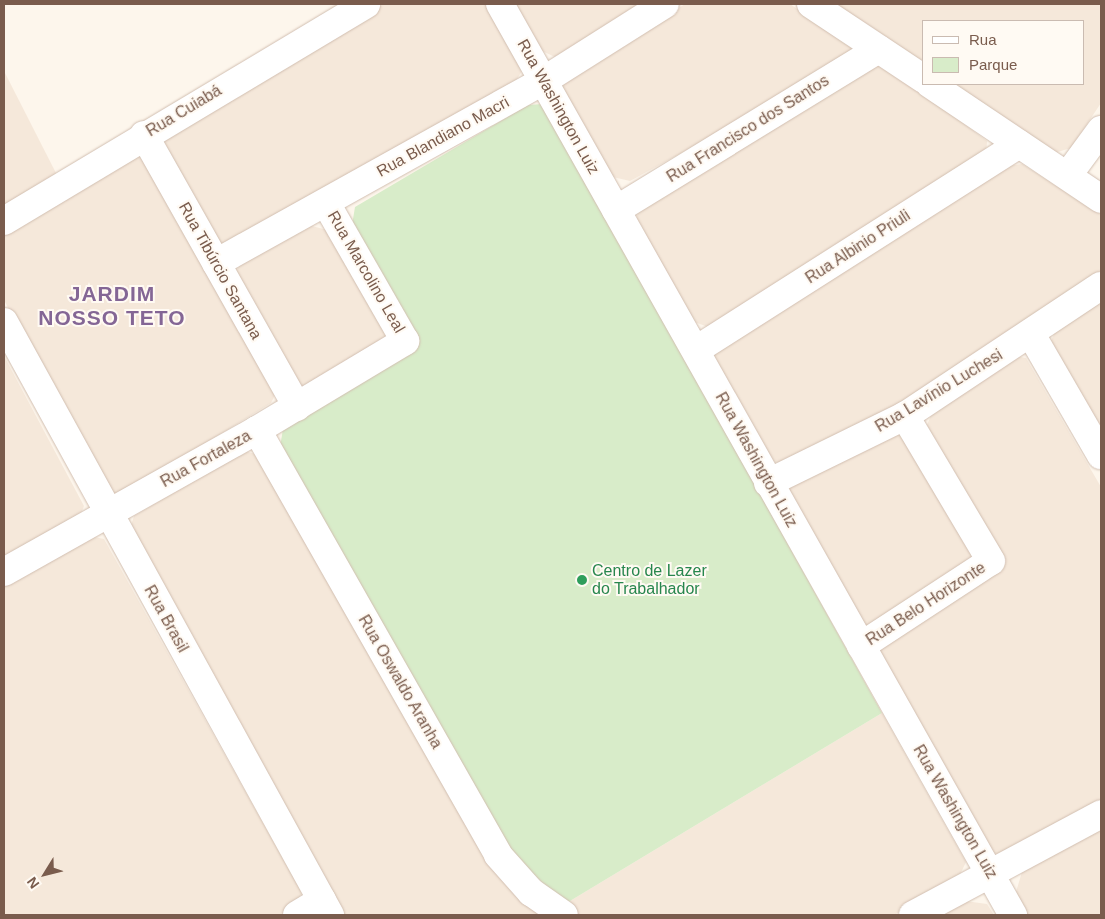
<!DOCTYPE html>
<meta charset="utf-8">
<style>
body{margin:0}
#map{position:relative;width:1105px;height:919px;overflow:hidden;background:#fdf6ec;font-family:Helvetica,sans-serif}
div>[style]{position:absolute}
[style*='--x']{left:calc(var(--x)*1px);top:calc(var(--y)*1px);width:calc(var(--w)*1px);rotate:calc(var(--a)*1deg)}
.residential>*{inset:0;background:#f5e8da}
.green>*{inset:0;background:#d8ecc9}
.roads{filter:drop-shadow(0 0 1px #d1beb0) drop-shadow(0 0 1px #d1beb0)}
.minor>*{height:28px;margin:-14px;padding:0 14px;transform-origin:14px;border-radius:14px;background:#fff}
.dots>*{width:14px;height:14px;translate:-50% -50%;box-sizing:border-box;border:2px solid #fffaf3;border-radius:50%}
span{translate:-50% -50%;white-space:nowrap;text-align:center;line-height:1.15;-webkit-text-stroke:4px #fffaf3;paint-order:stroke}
.street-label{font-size:16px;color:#7a5c4d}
.leisure-label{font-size:16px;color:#27864d}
.left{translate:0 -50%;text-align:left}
.district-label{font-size:21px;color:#846695;font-weight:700;letter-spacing:1px}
.frame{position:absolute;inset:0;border:5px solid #7a5c4d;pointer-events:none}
.legend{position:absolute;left:922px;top:20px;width:162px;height:65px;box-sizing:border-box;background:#fffaf3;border:1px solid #cabbb1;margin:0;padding:6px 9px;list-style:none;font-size:15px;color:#7a5c4d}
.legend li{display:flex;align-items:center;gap:10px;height:25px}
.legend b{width:25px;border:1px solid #cabbb1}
.north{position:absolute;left:20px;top:849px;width:50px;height:50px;-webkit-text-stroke:4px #fffaf3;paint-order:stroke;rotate:234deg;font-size:14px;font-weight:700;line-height:20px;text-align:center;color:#7a5c4d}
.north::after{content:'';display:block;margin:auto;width:18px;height:22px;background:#7a5c4d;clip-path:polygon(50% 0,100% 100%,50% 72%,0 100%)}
</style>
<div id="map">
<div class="residential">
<i style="clip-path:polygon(384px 4px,486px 4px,524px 68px,515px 82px,225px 247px,212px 240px,163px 143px,168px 130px)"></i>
<i style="clip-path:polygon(511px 4px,644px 4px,557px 58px,538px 49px)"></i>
<i style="clip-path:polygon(685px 4px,790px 4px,855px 48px,853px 59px,630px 181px,613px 177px,559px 93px,567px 79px)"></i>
<i style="clip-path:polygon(830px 4px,1101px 4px,1101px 103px,1071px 148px,1054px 153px,949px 84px,1084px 84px,1084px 21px,924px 21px,924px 67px)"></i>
<i style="clip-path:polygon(884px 65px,987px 141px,986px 155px,711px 328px,686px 319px,636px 226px,638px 209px,866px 68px)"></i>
<i style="clip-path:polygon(4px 71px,58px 177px,4px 210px)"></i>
<i style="clip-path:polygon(130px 153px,144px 154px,278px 389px,271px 403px,121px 495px,104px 492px,4px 300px,4px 232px)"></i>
<i style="clip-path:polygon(1022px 164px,1101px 215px,1101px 270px,1026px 327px,897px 407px,781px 464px,766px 458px,712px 360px,718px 346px,1006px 166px)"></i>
<i style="clip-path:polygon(308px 225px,331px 231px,389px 329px,383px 342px,307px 388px,297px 383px,234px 278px,240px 263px)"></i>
<i style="clip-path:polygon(1101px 298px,1101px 436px,1049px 345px,1056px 330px)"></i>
<i style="clip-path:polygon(4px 356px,84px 506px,79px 519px,4px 563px)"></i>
<i style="clip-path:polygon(1014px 356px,1026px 358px,1101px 487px,1101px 801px,1003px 855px,987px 851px,876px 660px,880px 644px,995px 568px,927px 425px,932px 413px)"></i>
<i style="clip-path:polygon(893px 433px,905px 436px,975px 554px,970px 568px,870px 627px,858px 623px,786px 497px,789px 486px)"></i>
<i style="clip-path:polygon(245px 451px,259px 455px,552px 915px,342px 915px,130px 529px,134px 516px)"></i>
<i style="clip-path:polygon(89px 536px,104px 539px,302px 893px,293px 907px,279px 915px,4px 915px,4px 586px)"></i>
<i style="clip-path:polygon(882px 713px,966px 862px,958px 879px,894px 915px,579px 915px,565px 904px)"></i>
<i style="clip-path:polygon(1101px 829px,1101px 915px,1028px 915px,1016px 892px,1022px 872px)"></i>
<i style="clip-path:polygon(965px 901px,987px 904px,994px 915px,940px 915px)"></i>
</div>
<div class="green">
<i style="clip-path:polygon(543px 104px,882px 713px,565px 904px,506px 848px,280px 447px,283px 429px,414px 351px,418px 337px,352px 225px,355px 207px,528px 105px)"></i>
</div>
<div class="roads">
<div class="minor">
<i style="--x:500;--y:4;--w:1046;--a:60.62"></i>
<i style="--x:811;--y:4;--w:136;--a:33.6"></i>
<i style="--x:930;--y:84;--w:206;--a:33.9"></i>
<i style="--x:144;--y:135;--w:312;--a:60.6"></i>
<i style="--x:1068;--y:175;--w:56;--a:-53.7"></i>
<i style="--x:616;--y:210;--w:308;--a:-31.5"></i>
<i style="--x:4;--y:221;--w:422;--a:-30.9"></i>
<i style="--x:216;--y:263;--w:374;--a:-29.1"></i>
<i style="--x:543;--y:81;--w:144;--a:-32.3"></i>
<i style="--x:4;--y:322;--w:677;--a:61.2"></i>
<i style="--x:1031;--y:334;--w:140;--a:60"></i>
<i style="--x:696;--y:350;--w:383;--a:-32.5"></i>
<i style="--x:257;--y:430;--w:489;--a:60.4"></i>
<i style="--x:498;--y:855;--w:50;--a:48.3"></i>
<i style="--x:531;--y:892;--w:40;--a:34.9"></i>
<i style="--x:768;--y:483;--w:153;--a:-26.1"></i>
<i style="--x:905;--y:416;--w:235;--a:-33.6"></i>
<i style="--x:4;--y:572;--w:290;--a:-29.3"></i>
<i style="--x:257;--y:430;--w:173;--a:-31"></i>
<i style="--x:405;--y:341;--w:159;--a:-119.8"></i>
<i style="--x:861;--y:646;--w:155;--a:-33.2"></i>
<i style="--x:991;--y:561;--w:169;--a:-120.7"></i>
<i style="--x:297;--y:915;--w:29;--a:-31"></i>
<i style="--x:913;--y:915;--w:213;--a:-28.2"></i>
</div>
</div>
<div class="dots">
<i style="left:582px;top:580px;background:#2e9e5b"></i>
</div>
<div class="street-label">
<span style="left:558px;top:107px;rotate:61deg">Rua Washington Luiz</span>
<span style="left:184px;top:111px;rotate:-31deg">Rua Cuiabá</span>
<span style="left:748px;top:129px;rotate:-32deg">Rua Francisco dos Santos</span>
<span style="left:443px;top:137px;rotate:-29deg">Rua Blandiano Macri</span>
<span style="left:858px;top:247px;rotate:-33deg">Rua Albinio Priuli</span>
<span style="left:220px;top:271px;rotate:61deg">Rua Tibúrcio Santana</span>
<span style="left:366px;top:272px;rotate:60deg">Rua Marcolino Leal</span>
<span style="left:939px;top:391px;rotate:-31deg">Rua Lavínio Luchesi</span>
<span style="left:206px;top:459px;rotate:-29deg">Rua Fortaleza</span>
<span style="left:756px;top:460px;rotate:61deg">Rua Washington Luiz</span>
<span style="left:926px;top:604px;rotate:-33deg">Rua Belo Horizonte</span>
<span style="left:166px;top:619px;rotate:61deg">Rua Brasil</span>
<span style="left:400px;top:682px;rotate:60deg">Rua Oswaldo Aranha</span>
<span style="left:955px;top:812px;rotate:60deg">Rua Washington Luiz</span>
</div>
<div class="leisure-label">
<span class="left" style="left:592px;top:580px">Centro de Lazer<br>do Trabalhador</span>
</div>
<div class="district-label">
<span style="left:112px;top:306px">JARDIM<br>NOSSO TETO</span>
</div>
<div class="frame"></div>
<ul class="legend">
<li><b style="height:6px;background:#fff"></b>Rua</li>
<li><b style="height:14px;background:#d8ecc9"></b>Parque</li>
</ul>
<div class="north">N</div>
</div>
